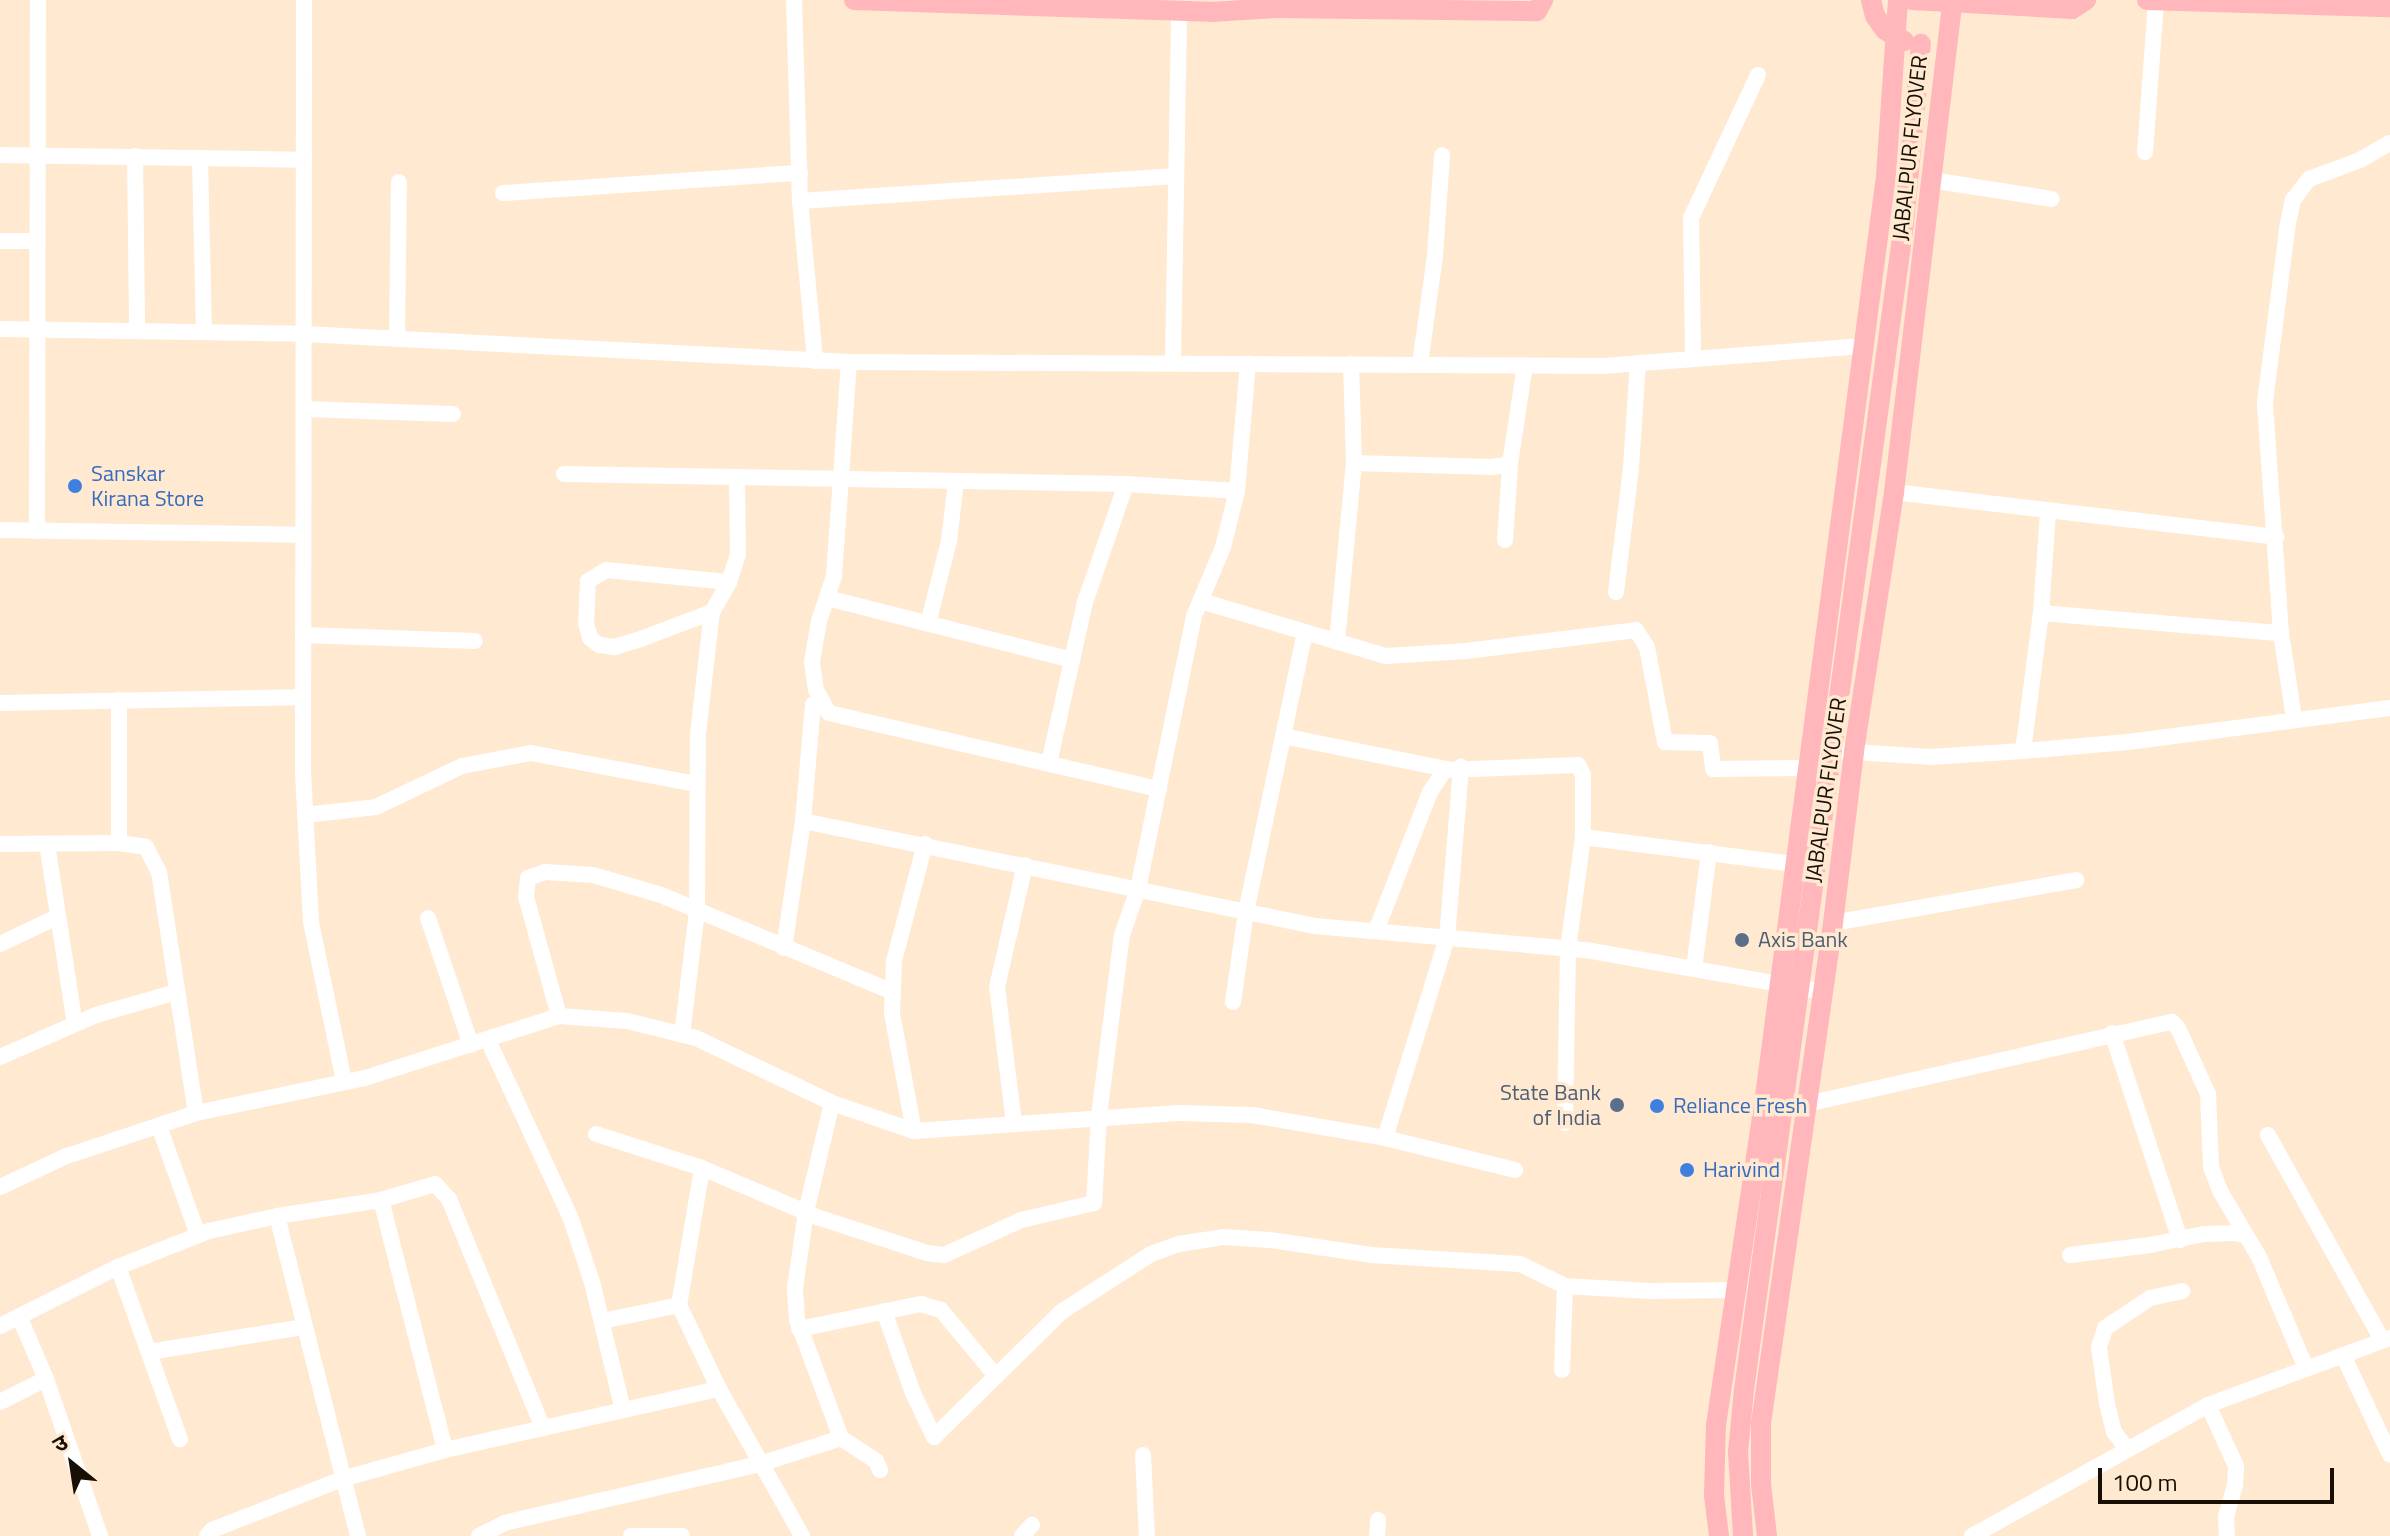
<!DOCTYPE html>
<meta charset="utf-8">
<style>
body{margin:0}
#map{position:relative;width:2390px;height:1536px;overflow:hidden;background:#ffe9d1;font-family:"Titillium Web","Noto Sans Devanagari",sans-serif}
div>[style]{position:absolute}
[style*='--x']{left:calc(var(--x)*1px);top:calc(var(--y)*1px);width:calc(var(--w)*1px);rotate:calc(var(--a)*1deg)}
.minor>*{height:16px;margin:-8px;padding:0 8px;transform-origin:8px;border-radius:8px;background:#fff}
.major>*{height:20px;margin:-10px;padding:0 10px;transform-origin:10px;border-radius:10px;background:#ffb7bb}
.dots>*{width:22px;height:22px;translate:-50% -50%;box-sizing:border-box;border:4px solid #ffe9d1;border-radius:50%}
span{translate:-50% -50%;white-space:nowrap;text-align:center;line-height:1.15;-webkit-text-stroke:7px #ffe9d1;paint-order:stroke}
.street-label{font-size:22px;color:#180f06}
.shop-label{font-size:22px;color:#366cbe}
.left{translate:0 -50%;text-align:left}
.service-label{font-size:22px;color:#4e5e75}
.right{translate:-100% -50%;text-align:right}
.north{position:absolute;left:32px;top:1424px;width:80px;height:80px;-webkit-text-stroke:6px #ffe9d1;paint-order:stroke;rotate:330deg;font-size:22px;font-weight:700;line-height:32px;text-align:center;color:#180f06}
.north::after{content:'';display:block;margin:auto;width:28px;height:36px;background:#180f06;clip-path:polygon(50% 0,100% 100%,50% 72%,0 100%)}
.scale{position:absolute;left:2098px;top:1468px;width:236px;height:36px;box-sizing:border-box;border:4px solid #180f06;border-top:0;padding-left:10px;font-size:24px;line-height:28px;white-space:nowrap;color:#180f06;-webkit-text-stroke:6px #ffe9d1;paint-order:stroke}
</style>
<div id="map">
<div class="minor">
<i style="--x:304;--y:0;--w:773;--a:90.07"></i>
<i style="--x:303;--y:773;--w:149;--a:86.9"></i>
<i style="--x:311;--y:922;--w:163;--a:78.3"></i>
<i style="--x:794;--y:0;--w:201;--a:88.3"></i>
<i style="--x:800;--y:201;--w:161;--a:84.6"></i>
<i style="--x:2145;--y:152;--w:151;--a:-85.8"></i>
<i style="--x:0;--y:155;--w:304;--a:0.9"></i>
<i style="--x:135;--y:156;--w:174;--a:89.3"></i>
<i style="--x:200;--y:158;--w:174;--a:88.7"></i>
<i style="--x:1931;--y:180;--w:122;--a:8.9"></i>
<i style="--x:503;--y:193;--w:298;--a:-3.9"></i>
<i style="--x:800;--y:201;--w:376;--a:-3.8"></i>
<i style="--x:0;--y:241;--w:36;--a:0"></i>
<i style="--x:0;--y:329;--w:304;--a:0.9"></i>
<i style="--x:304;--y:334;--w:546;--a:2.94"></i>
<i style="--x:849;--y:362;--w:754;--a:0.3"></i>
<i style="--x:1603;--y:366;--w:261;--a:-4.4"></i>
<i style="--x:397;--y:339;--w:157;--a:-89.3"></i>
<i style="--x:1693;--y:358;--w:140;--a:-90.8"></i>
<i style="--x:1691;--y:218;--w:158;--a:-64.9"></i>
<i style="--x:849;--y:362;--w:215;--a:94"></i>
<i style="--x:834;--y:576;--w:47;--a:108.4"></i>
<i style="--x:819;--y:621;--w:42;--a:99.7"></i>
<i style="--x:812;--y:662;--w:28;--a:82"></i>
<i style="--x:816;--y:690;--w:26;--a:61"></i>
<i style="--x:829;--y:713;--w:339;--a:13"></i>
<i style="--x:1173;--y:362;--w:350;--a:-89"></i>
<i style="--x:1420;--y:364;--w:109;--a:-82.1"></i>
<i style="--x:1435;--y:256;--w:101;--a:-86"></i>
<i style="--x:304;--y:409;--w:149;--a:1.9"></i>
<i style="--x:1354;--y:463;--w:138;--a:1.7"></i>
<i style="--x:1492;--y:467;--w:18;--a:-9"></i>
<i style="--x:564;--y:474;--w:562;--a:1.02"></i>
<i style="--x:1126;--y:484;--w:111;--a:3.6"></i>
<i style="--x:1894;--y:492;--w:385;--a:6.7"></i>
<i style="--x:0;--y:530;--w:303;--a:0.9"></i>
<i style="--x:37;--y:531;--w:531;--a:-89.89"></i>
<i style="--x:1505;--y:540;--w:76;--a:-86.2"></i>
<i style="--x:1510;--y:464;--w:100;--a:-81.4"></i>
<i style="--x:1616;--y:592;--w:125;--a:-83.1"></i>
<i style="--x:1631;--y:468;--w:105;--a:-86.2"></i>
<i style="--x:827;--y:598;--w:253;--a:14.2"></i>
<i style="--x:1201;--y:601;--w:193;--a:16.6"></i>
<i style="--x:1386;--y:656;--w:80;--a:-3.6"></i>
<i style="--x:1466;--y:651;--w:171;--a:-7"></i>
<i style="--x:1636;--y:630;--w:20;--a:57"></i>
<i style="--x:1647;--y:647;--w:97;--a:79.3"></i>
<i style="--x:1665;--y:742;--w:45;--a:1.3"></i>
<i style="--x:1710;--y:743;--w:26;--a:83"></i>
<i style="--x:1713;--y:769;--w:95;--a:-0.6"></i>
<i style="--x:712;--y:612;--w:76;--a:159.2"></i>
<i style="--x:641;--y:639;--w:28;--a:163"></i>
<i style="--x:614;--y:647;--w:15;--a:-172"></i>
<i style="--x:599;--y:645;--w:11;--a:-142"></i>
<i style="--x:590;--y:638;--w:16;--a:-105"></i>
<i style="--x:586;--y:623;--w:42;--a:-87.3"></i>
<i style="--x:588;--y:581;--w:21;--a:-31"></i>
<i style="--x:606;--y:570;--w:124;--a:5.6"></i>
<i style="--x:2041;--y:613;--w:241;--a:4.8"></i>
<i style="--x:928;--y:624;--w:86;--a:-75.8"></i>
<i style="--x:949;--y:541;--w:60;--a:-83.3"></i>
<i style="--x:303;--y:635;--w:172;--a:2"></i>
<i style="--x:1337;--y:642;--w:180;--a:-84.6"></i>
<i style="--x:1354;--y:463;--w:99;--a:-91.7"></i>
<i style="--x:0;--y:703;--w:303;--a:-1.1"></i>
<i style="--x:2294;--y:718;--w:86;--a:-98.7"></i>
<i style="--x:2281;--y:633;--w:232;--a:-94"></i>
<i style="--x:2265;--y:402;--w:180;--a:-82.7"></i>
<i style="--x:2288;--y:223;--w:24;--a:-78"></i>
<i style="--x:2293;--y:200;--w:26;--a:-53"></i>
<i style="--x:2309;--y:179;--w:54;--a:-20.4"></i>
<i style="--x:2360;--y:160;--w:34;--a:-30"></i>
<i style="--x:1283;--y:736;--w:167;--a:11.4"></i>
<i style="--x:1811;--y:749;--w:119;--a:3.8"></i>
<i style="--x:1930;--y:757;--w:93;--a:-3.7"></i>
<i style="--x:2023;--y:751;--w:105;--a:-4.9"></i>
<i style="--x:2128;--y:742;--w:264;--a:-7.4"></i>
<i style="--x:2023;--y:751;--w:139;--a:-82.6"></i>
<i style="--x:2041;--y:613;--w:101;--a:-86"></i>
<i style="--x:1049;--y:763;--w:165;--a:-77.4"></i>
<i style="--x:1085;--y:602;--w:125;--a:-70.8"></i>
<i style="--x:305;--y:815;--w:71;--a:-6.4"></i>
<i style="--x:376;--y:807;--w:95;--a:-25.5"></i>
<i style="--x:462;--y:766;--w:70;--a:-10.7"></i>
<i style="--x:531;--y:753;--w:169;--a:10.6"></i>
<i style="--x:803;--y:821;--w:523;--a:11.59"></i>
<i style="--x:1315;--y:926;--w:272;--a:5.1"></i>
<i style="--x:1586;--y:950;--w:241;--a:10"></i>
<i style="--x:1583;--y:837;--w:213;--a:7.3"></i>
<i style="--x:119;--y:843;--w:27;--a:8"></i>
<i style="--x:146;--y:847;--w:28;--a:63"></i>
<i style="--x:159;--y:872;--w:244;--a:81.3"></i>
<i style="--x:0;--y:844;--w:119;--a:-0.5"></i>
<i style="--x:119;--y:843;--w:143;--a:-90"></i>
<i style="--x:47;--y:844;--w:182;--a:81.2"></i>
<i style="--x:428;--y:918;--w:134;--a:71.3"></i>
<i style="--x:1833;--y:923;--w:247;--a:-10"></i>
<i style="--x:1376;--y:931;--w:149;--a:-68.8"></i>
<i style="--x:1430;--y:792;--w:27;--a:-56"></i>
<i style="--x:1445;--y:770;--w:133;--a:-2.2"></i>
<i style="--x:1578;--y:765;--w:11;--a:63"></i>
<i style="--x:1583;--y:775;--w:62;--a:90"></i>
<i style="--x:1583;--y:837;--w:113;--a:97.6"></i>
<i style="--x:1568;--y:949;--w:174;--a:91"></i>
<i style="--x:0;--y:944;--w:63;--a:-25.3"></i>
<i style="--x:784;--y:948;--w:128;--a:-81.5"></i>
<i style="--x:803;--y:821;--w:117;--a:-85.1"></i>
<i style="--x:1694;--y:969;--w:118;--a:-82.7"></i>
<i style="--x:1233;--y:1002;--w:91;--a:-81.8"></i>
<i style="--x:1246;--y:912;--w:286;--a:-78.1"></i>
<i style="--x:559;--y:1016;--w:123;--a:-105.5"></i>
<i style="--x:526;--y:897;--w:19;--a:-84"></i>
<i style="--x:528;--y:878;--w:18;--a:-19"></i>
<i style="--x:545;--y:872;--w:48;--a:3.6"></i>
<i style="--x:593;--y:875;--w:71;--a:16.4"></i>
<i style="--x:661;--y:895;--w:251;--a:22.7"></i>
<i style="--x:2112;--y:1033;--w:218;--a:71.8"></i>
<i style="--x:682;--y:1035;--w:125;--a:-83.1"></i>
<i style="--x:697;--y:911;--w:177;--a:-89.7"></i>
<i style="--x:698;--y:734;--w:123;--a:-83.5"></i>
<i style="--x:712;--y:612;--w:34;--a:-60"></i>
<i style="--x:729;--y:582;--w:29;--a:-72"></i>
<i style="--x:738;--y:554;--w:76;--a:-90.8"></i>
<i style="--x:488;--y:1040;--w:197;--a:65.1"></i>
<i style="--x:571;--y:1219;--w:66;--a:71.6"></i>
<i style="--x:592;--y:1282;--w:132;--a:76.4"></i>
<i style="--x:0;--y:1057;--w:105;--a:-23.6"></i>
<i style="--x:96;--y:1015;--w:84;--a:-15.9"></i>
<i style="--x:1807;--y:1104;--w:374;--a:-12.7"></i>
<i style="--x:2172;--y:1022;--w:8;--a:45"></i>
<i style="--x:2178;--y:1028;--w:72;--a:65.6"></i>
<i style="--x:2208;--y:1094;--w:73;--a:87.6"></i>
<i style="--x:2211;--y:1167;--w:26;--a:69"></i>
<i style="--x:2220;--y:1191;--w:77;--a:59.4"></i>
<i style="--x:2259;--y:1257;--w:121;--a:67.1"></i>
<i style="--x:1014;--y:1123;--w:137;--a:-97.1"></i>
<i style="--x:997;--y:987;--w:125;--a:-77.1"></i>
<i style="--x:159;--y:1126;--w:116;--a:70.3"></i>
<i style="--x:914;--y:1131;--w:120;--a:-100.6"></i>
<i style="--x:892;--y:1013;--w:52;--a:-87.8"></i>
<i style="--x:894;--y:961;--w:121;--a:-75.2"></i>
<i style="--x:596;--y:1134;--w:111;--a:17.8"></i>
<i style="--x:702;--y:1168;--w:128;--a:23"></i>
<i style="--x:820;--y:1218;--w:113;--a:18.1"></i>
<i style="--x:927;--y:1253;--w:17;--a:7"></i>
<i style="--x:944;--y:1255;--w:85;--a:-24.4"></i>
<i style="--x:1021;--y:1220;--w:75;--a:-13.1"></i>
<i style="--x:1094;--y:1203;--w:87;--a:-86.7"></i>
<i style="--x:1099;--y:1116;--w:182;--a:-82.8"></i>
<i style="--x:1122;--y:935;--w:49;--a:-70.8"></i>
<i style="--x:1138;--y:889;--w:279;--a:-78.4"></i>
<i style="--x:1194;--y:616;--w:75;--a:-67.2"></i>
<i style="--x:1223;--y:547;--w:58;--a:-76"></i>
<i style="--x:1237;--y:491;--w:128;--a:-85.1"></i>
<i style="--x:2268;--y:1135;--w:235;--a:60.9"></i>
<i style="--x:1385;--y:1138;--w:209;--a:-72.8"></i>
<i style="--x:1447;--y:938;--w:172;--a:-85.3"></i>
<i style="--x:702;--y:1168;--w:139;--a:99.5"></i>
<i style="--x:679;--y:1305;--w:93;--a:64.5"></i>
<i style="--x:719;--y:1389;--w:169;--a:60.5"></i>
<i style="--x:0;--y:1187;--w:71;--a:-25.1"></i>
<i style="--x:64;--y:1157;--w:139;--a:-18.4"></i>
<i style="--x:196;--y:1113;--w:173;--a:-11.7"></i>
<i style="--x:365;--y:1078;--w:204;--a:-17.7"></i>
<i style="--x:559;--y:1016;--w:68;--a:4.2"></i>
<i style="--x:627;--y:1021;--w:71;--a:13.8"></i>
<i style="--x:696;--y:1038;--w:151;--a:25.5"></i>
<i style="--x:832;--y:1103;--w:87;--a:18.9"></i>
<i style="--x:914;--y:1131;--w:265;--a:-3.9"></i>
<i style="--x:1178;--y:1113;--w:74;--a:1.5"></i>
<i style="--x:1252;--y:1115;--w:135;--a:9.8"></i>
<i style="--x:1385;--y:1138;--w:134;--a:13.8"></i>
<i style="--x:381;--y:1200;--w:258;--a:75.6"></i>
<i style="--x:277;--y:1216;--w:330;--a:75.8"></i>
<i style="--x:2070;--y:1255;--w:81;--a:-7.1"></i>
<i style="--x:2150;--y:1245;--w:55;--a:-11.5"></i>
<i style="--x:2204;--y:1234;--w:31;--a:-2"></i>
<i style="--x:2235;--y:1233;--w:11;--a:15"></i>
<i style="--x:118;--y:1267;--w:183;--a:70.2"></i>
<i style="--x:884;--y:1311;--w:87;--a:70.5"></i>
<i style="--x:913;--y:1393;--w:49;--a:64.5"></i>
<i style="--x:934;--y:1437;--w:178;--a:-44.5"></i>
<i style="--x:1061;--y:1312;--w:107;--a:-32.8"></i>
<i style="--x:1151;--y:1254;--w:30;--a:-20"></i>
<i style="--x:1179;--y:1244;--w:46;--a:-8.8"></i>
<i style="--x:1224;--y:1237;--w:46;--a:3.7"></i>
<i style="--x:1270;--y:1240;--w:102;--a:8.4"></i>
<i style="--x:1371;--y:1255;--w:149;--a:3.5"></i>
<i style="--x:1520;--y:1264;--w:50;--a:26.1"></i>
<i style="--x:1565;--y:1286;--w:84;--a:3.4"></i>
<i style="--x:1649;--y:1291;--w:86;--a:-0.7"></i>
<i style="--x:19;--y:1316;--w:69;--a:66.8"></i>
<i style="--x:46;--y:1379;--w:166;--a:71"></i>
<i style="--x:602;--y:1321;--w:79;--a:-11.7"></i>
<i style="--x:0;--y:1326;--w:132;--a:-26.6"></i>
<i style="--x:118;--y:1267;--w:98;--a:-21.6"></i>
<i style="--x:209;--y:1231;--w:70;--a:-12.4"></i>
<i style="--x:277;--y:1216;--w:105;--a:-8.7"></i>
<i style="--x:381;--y:1200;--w:56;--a:-16.5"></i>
<i style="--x:435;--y:1184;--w:21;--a:47"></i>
<i style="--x:449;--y:1199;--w:248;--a:67.7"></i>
<i style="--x:799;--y:1329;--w:125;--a:-11.6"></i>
<i style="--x:921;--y:1304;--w:21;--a:17"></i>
<i style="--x:941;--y:1310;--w:85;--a:50.3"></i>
<i style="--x:149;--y:1352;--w:156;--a:-9.2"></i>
<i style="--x:2343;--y:1355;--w:110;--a:64.8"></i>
<i style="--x:1562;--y:1370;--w:84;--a:-88"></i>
<i style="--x:0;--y:1402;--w:51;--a:-26.6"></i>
<i style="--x:2208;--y:1405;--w:67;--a:65.3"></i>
<i style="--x:2236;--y:1466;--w:19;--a:93"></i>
<i style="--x:2235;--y:1485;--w:33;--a:106"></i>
<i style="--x:2226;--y:1517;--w:19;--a:87"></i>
<i style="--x:841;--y:1438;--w:42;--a:33.3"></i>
<i style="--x:876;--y:1461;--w:10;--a:66"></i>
<i style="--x:2127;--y:1449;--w:21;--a:-127"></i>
<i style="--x:2114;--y:1432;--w:29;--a:-104"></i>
<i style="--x:2107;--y:1404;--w:58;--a:-98"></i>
<i style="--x:2099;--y:1347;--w:20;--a:-72"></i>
<i style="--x:2105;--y:1328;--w:54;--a:-33.7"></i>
<i style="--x:2150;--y:1298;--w:33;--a:-12"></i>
<i style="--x:1143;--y:1455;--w:81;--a:87.2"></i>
<i style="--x:207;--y:1536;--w:8;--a:-50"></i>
<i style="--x:212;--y:1530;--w:140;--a:-21.4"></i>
<i style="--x:342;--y:1479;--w:107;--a:-15.7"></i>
<i style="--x:445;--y:1450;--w:281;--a:-12.6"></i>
<i style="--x:479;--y:1536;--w:28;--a:-27"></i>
<i style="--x:504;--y:1523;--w:263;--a:-13"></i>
<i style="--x:760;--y:1464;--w:85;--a:-17.8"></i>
<i style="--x:841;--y:1438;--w:126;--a:-110.4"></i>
<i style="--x:797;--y:1320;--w:32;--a:-94"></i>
<i style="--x:795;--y:1288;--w:77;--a:-81.8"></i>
<i style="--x:806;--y:1212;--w:112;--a:-76.6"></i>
<i style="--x:631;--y:1536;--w:51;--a:0"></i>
<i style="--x:1022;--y:1536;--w:15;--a:-48"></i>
<i style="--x:1377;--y:1536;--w:16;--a:-86"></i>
<i style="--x:1972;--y:1536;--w:270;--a:-29"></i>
<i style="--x:2208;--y:1405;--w:194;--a:-20.2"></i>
</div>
<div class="major">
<i style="--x:854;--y:0;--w:357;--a:1.9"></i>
<i style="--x:1211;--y:12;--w:65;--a:-3.5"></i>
<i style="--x:1276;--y:8;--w:261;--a:0.7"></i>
<i style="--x:1537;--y:11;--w:13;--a:-61"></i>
<i style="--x:1871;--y:0;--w:16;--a:76"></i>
<i style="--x:1875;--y:16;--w:17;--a:54"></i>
<i style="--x:1885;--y:30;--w:22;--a:30"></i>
<i style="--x:1912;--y:0;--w:160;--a:3.2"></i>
<i style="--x:2072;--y:9;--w:17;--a:-33"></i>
<i style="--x:2147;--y:0;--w:243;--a:1.7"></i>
<i style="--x:1719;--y:1536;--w:41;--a:-97"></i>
<i style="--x:1714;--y:1495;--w:70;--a:-88.4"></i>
<i style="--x:1716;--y:1425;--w:325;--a:-81.5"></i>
<i style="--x:1764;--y:1104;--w:936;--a:-82.51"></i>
<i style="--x:1886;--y:176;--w:176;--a:-86.1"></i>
<i style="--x:1743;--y:1536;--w:84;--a:-93.4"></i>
<i style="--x:1738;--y:1452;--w:62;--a:-84.5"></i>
<i style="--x:1744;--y:1390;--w:1178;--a:-82.19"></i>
<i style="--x:1904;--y:223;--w:180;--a:-84.6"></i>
<i style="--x:1767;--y:1536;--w:52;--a:-96.6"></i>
<i style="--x:1761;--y:1484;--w:61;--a:-90"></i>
<i style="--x:1761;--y:1423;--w:505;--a:-81.81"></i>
<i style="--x:1833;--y:923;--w:173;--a:-83"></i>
<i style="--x:1854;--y:751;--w:262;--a:-81.2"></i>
<i style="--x:1894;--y:492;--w:496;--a:-83.2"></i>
</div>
<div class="dots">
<i style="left:75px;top:486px;background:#3f7fe0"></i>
<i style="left:1742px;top:940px;background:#5c6f8a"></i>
<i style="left:1617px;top:1105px;background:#5c6f8a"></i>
<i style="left:1657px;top:1106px;background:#3f7fe0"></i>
<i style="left:1687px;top:1170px;background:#3f7fe0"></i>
</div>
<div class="street-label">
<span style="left:1910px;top:148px;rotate:-84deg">JABALPUR FLYOVER</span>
<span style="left:1826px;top:790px;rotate:-82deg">JABALPUR FLYOVER</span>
</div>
<div class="shop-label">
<span class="left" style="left:91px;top:486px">Sanskar<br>Kirana Store</span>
<span class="left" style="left:1673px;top:1106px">Reliance Fresh</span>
<span class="left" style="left:1703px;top:1170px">Harivind</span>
</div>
<div class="service-label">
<span class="left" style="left:1758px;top:940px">Axis Bank</span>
<span class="right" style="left:1601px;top:1105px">State Bank<br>of India</span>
</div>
<div class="north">उ</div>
<div class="scale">100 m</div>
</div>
